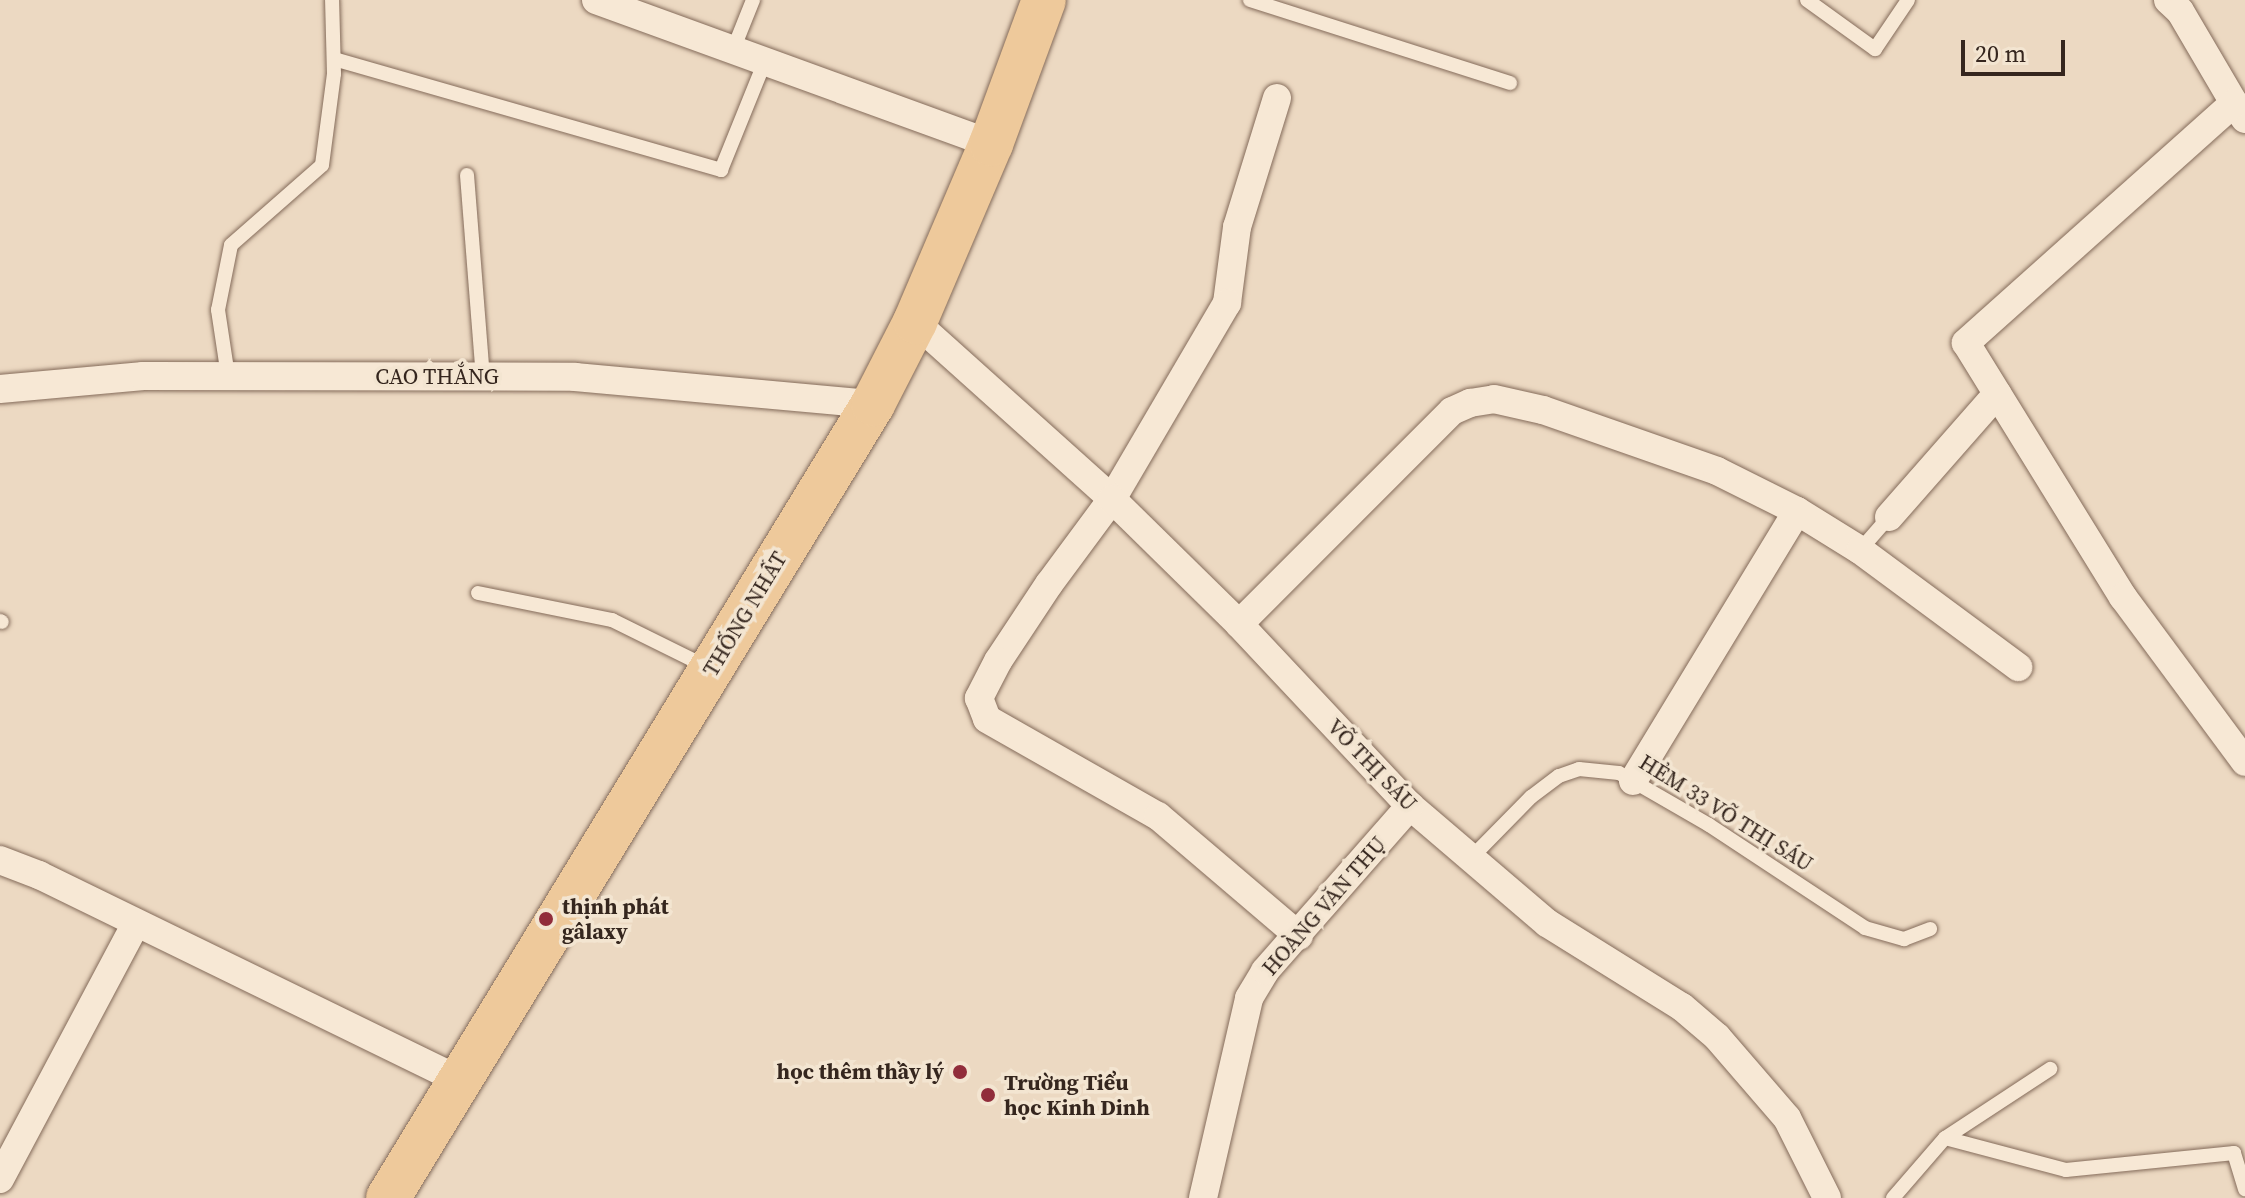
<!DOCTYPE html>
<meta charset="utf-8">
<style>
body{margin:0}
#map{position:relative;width:2245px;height:1198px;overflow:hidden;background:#ecd9c2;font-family:"Source Serif 4",serif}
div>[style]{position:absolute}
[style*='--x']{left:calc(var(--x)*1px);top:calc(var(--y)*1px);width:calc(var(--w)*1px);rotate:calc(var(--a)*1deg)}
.roads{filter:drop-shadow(0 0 2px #846b5a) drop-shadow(0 0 2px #846b5a)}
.service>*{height:14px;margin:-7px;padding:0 7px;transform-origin:7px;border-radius:7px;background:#f7e8d5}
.minor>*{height:28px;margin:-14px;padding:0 14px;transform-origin:14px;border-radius:14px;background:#f7e8d5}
.primary>*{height:44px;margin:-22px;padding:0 22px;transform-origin:22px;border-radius:22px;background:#eec99b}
.dots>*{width:22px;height:22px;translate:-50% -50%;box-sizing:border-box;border:4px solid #f3e5d1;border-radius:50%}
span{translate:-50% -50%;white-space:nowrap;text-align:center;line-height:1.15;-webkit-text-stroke:7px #f3e5d1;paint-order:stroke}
.street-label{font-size:22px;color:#35261e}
.poi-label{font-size:22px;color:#35261e;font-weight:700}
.left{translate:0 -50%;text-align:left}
.right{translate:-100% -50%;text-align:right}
.scale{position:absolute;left:1961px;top:40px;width:104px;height:36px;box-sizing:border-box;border:4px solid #35261e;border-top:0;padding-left:10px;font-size:24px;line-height:28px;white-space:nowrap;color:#35261e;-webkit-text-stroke:6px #f3e5d1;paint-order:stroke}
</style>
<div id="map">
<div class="roads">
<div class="service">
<i style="--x:1250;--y:0;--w:273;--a:17.7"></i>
<i style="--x:1807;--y:0;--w:84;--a:35.8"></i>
<i style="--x:1875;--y:49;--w:59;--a:-56"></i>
<i style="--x:733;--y:50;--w:54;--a:-68.2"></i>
<i style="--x:334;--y:59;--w:403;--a:16"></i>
<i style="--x:721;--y:170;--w:118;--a:-68"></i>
<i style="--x:467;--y:175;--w:203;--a:85.5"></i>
<i style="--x:228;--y:376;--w:67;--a:-98.6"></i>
<i style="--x:218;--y:310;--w:66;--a:-78.7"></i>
<i style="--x:231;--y:245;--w:121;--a:-41.3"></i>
<i style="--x:322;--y:165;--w:92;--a:-82.5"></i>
<i style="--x:334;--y:74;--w:74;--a:-91.5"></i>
<i style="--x:1860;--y:550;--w:44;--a:-48.7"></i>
<i style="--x:478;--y:593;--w:137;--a:11.4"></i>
<i style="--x:612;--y:620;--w:106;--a:26.3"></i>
<i style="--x:0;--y:621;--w:2;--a:27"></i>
<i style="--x:1471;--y:858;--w:86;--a:-45.5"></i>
<i style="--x:1531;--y:797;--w:35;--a:-37"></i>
<i style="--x:1559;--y:776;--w:21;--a:-19"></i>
<i style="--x:1579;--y:769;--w:40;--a:5.7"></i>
<i style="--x:1619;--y:773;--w:104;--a:30"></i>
<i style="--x:1709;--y:825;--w:187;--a:33.4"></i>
<i style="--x:1865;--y:928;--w:41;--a:15.8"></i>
<i style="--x:1904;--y:939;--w:28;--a:-21"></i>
<i style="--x:1945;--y:1138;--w:126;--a:-33.3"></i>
<i style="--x:1893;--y:1198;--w:79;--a:-49.1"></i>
<i style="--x:1945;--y:1138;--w:125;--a:14.8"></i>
<i style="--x:2066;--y:1170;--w:169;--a:-5.8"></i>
<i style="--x:2234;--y:1153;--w:38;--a:73"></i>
</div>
<div class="minor">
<i style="--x:596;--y:0;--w:420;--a:20"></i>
<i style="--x:2168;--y:0;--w:16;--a:43"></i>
<i style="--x:2180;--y:11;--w:107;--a:59.6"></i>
<i style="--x:1277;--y:98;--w:135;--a:107.2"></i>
<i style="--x:1237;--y:227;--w:77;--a:97.5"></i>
<i style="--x:1227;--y:303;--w:227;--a:120.4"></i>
<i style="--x:1112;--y:499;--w:106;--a:126.5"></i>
<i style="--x:1049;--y:584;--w:92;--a:123.5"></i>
<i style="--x:998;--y:661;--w:42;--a:117.2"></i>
<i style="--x:979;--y:698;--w:22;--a:69"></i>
<i style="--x:987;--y:719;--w:197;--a:29.6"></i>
<i style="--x:1158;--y:816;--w:185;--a:40.4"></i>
<i style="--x:2245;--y:119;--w:19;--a:-125"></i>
<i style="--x:2234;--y:103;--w:360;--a:138.2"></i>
<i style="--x:1966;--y:343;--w:299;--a:58.3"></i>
<i style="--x:2123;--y:597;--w:205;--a:53.5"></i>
<i style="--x:915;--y:322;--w:265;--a:41.9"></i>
<i style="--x:1112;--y:499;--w:178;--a:44.5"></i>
<i style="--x:1239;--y:624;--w:250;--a:46.8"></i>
<i style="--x:1410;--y:806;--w:180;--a:40.5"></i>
<i style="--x:1547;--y:923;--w:159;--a:31.9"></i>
<i style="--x:1682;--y:1007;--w:46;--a:40.6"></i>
<i style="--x:1717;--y:1037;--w:107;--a:49.2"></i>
<i style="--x:1787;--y:1118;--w:89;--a:63.4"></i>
<i style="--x:0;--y:389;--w:144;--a:-5.2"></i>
<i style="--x:143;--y:376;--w:432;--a:0.1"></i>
<i style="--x:575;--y:377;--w:299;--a:5.2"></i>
<i style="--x:1889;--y:517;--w:164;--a:-48.7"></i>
<i style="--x:1239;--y:624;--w:301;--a:-45"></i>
<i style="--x:1452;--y:411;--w:20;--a:-24"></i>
<i style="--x:1470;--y:403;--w:24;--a:-9"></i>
<i style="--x:1494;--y:399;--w:50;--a:12.7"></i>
<i style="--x:1543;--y:410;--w:184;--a:19.3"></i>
<i style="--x:1717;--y:471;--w:89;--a:26.6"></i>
<i style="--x:1797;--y:511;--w:74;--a:31.8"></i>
<i style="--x:1860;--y:550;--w:197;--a:36.5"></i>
<i style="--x:1633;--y:781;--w:316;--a:-58.7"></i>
<i style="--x:0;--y:860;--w:42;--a:21"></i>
<i style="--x:39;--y:875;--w:468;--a:26"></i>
<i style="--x:0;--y:1179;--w:288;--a:-62"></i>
<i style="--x:1203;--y:1198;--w:205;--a:-77"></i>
<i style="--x:1249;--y:998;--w:31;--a:-59"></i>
<i style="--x:1265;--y:971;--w:220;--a:-48.7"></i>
</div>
<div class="primary">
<i style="--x:388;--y:1198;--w:930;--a:-58.58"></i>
<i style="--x:873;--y:404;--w:92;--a:-62.9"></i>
<i style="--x:915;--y:322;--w:194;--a:-66.9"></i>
<i style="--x:991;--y:144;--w:153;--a:-69.8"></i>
</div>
</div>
<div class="dots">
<i style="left:546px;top:919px;background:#912d3b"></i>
<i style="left:960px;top:1072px;background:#912d3b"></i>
<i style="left:988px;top:1095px;background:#912d3b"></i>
</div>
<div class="street-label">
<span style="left:437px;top:377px">CAO THẮNG</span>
<span style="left:745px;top:614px;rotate:-59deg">THỐNG NHẤT</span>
<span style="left:1372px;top:765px;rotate:46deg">VÕ THỊ SÁU</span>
<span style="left:1726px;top:813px;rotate:32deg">HẺM 33 VÕ THỊ SÁU</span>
<span style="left:1324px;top:906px;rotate:-49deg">HOÀNG VĂN THỤ</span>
</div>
<div class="poi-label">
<span class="left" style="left:562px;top:919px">thịnh phát<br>gâlaxy</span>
<span class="right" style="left:944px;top:1072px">học thêm thầy lý</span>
<span class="left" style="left:1004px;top:1095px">Trường Tiểu<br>học Kinh Dinh</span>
</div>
<div class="scale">20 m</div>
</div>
